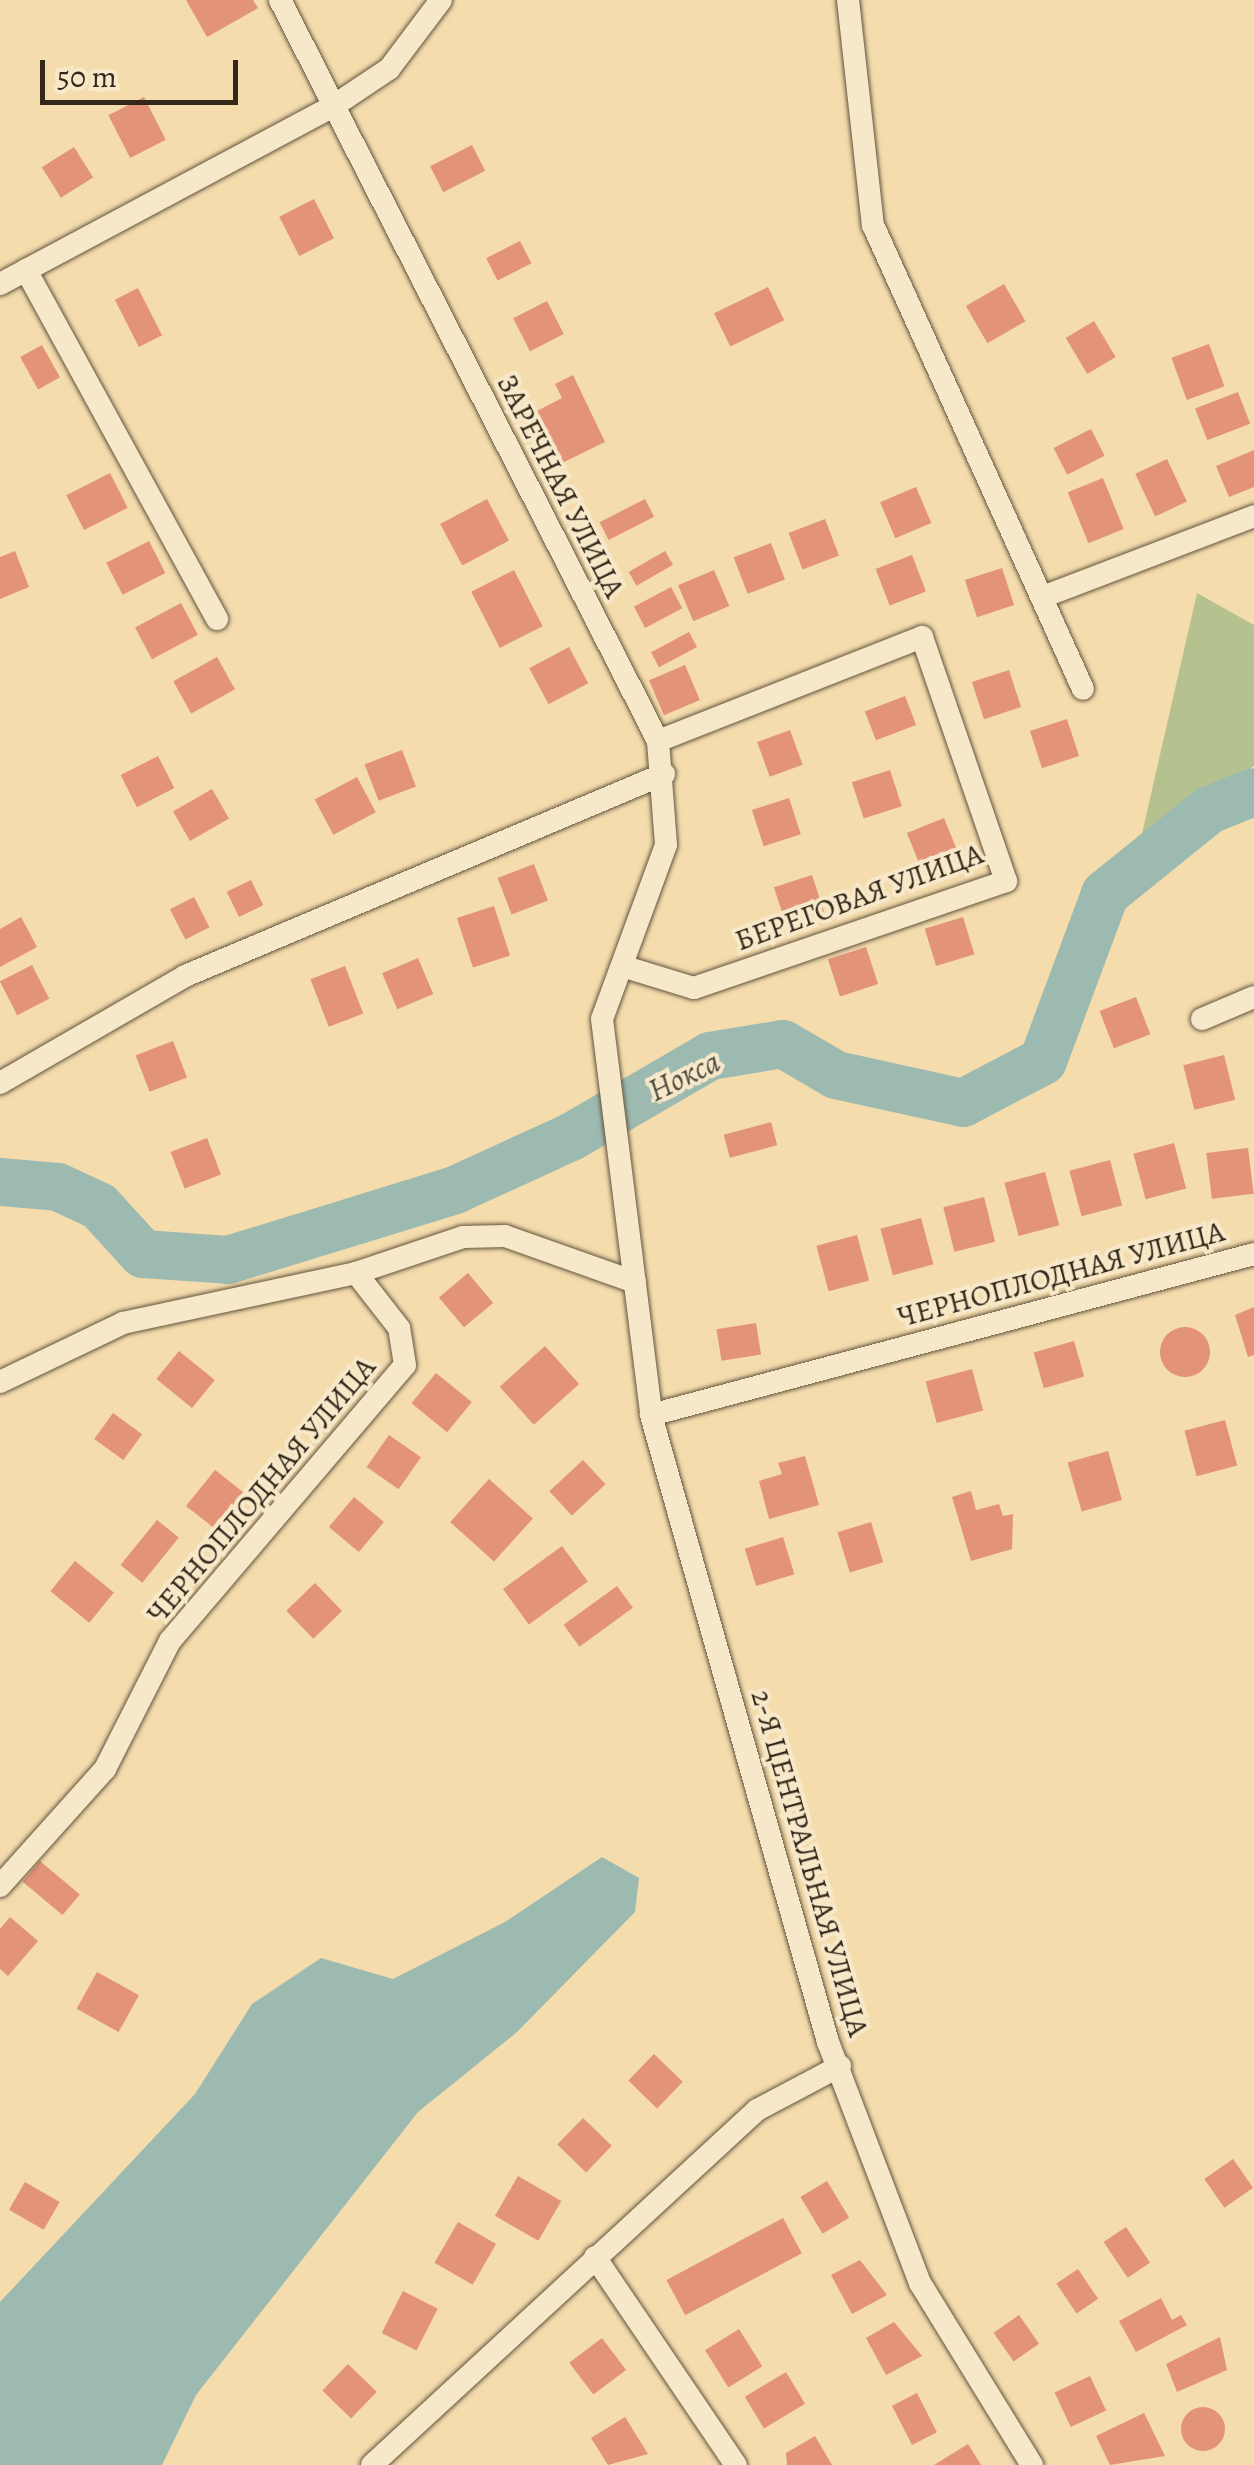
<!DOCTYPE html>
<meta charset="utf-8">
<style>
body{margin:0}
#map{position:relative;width:1254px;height:2465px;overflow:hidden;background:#f4dcad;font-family:Alegreya,serif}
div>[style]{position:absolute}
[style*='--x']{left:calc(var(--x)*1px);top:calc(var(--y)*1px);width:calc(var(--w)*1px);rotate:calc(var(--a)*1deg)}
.green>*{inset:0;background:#b5c28f}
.water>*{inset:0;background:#9dbab1}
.river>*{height:48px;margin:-24px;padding:0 24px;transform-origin:24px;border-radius:24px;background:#9dbab1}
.building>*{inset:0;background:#e29378;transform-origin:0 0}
.round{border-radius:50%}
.roads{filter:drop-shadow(0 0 2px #62543e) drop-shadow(0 0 2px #62543e)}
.street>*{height:22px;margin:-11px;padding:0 11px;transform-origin:11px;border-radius:11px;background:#f8e8ca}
span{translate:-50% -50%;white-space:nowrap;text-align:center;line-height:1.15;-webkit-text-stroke:8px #f8e8ca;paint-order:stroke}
.street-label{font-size:30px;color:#322719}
.water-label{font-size:32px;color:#4d4c3f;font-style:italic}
.scale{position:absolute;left:40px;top:60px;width:198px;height:45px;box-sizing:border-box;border:5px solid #322719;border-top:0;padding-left:12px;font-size:30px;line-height:35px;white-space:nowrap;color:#322719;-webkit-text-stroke:8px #f8e8ca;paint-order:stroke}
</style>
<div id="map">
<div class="green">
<i style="clip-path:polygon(1197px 593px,1254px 625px,1254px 766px,1141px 838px)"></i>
</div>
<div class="water">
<i style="clip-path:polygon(602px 1857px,639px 1878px,635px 1912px,516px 2033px,418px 2112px,196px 2395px,162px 2465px,0 2465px,0 2302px,195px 2094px,252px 2004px,321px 1958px,393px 1979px,505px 1922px)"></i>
</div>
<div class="river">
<i style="--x:0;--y:1182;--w:58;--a:4.9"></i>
<i style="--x:58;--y:1187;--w:45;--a:24.9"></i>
<i style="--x:99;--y:1206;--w:65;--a:47.5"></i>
<i style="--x:143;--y:1254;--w:85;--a:4"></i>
<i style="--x:228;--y:1260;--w:238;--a:-17.1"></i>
<i style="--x:455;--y:1190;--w:128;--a:-24.6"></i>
<i style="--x:571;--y:1137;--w:161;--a:-30.2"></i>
<i style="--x:710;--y:1056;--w:74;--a:-9.3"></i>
<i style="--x:783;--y:1044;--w:61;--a:30.3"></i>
<i style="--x:836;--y:1075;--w:130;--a:12.4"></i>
<i style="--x:963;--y:1103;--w:90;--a:-27.7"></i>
<i style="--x:1043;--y:1061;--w:178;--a:-69.6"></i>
<i style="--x:1105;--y:894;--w:134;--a:-38.9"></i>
<i style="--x:1209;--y:810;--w:48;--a:-21.8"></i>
</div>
<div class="building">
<i style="clip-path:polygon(186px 0,253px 0,258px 8px,207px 37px)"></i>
<i style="left:144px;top:97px;width:48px;height:40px;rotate:63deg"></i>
<i style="left:472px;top:145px;width:29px;height:47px;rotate:63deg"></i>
<i style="left:74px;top:147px;width:36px;height:38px;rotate:58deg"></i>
<i style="left:314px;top:199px;width:44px;height:39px;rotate:63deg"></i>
<i style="left:520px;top:241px;width:25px;height:38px;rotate:63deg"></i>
<i style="left:1004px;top:284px;width:43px;height:44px;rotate:60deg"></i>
<i style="left:768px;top:287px;width:37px;height:60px;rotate:64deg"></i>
<i style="left:138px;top:288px;width:53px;height:26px;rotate:63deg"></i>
<i style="left:547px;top:301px;width:37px;height:38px;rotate:63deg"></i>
<i style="left:1094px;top:321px;width:42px;height:33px;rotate:59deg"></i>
<i style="left:1209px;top:344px;width:45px;height:40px;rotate:70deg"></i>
<i style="left:42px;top:345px;width:37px;height:25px;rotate:61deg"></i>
<i style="clip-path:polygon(573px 375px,605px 442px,562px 463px,537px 411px,562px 398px,555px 384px)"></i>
<i style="left:1238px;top:392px;width:34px;height:46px;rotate:69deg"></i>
<i style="left:1091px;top:429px;width:30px;height:42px;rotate:63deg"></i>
<i style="clip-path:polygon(1254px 450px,1254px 487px,1229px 497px,1216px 466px)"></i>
<i style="left:1167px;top:459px;width:47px;height:35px;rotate:65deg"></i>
<i style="left:110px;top:473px;width:39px;height:49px;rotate:63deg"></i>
<i style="left:1103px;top:478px;width:55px;height:38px;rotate:68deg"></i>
<i style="left:916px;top:487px;width:39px;height:39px;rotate:67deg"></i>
<i style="left:487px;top:499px;width:47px;height:53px;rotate:62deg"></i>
<i style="left:645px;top:499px;width:20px;height:51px;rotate:63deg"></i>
<i style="left:825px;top:519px;width:39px;height:39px;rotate:69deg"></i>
<i style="left:149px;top:541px;width:36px;height:48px;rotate:63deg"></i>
<i style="left:771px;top:543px;width:39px;height:40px;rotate:69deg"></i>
<i style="clip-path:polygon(15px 551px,29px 587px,0 599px,0 557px)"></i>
<i style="left:665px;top:551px;width:16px;height:42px;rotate:60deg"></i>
<i style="left:912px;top:555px;width:39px;height:39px;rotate:69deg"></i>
<i style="left:1002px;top:568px;width:39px;height:39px;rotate:72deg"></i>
<i style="left:514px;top:570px;width:63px;height:48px;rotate:63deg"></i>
<i style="left:714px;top:570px;width:39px;height:39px;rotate:67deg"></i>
<i style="left:671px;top:587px;width:24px;height:42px;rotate:62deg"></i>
<i style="left:181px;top:603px;width:36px;height:52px;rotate:62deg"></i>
<i style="left:689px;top:632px;width:17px;height:43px;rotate:62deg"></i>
<i style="left:569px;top:647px;width:41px;height:45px;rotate:62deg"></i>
<i style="left:217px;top:657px;width:37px;height:50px;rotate:61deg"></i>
<i style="left:685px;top:665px;width:38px;height:39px;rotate:67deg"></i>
<i style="left:1009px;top:670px;width:39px;height:39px;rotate:72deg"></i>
<i style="left:905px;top:696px;width:31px;height:43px;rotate:69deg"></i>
<i style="left:1067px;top:719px;width:39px;height:39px;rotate:72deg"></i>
<i style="left:790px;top:730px;width:37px;height:35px;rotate:70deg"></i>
<i style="left:402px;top:750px;width:39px;height:40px;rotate:69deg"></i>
<i style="left:158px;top:756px;width:36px;height:42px;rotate:63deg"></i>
<i style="left:890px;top:770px;width:38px;height:40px;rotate:72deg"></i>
<i style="left:357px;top:777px;width:40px;height:48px;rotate:62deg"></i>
<i style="left:212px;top:789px;width:34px;height:45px;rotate:60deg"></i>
<i style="left:789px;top:798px;width:38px;height:39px;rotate:72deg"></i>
<i style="left:944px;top:818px;width:35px;height:40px;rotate:68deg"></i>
<i style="left:534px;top:864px;width:39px;height:39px;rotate:69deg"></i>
<i style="left:812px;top:875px;width:39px;height:40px;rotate:72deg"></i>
<i style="left:251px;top:880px;width:28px;height:27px;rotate:64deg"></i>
<i style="left:194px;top:897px;width:34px;height:27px;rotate:63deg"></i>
<i style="left:494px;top:906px;width:52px;height:39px;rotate:72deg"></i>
<i style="clip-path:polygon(21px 917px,37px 947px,0 967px,0 929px)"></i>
<i style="left:963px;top:917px;width:39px;height:40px;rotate:73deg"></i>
<i style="left:866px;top:947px;width:39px;height:40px;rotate:72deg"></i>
<i style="left:418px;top:958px;width:39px;height:39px;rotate:67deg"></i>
<i style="left:32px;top:965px;width:38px;height:36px;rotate:63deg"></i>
<i style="left:345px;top:966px;width:51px;height:37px;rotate:69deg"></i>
<i style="left:1136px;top:997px;width:40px;height:39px;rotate:69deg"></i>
<i style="left:173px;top:1041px;width:39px;height:40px;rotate:69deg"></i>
<i style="left:1224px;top:1055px;width:46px;height:42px;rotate:76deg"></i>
<i style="left:771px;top:1122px;width:24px;height:49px;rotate:75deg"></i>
<i style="left:207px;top:1138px;width:39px;height:39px;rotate:69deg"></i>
<i style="left:1174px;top:1143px;width:47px;height:42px;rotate:75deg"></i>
<i style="left:1248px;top:1148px;width:46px;height:42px;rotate:83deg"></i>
<i style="left:1110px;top:1160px;width:47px;height:42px;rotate:75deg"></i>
<i style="left:1045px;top:1172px;width:55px;height:42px;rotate:75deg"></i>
<i style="left:984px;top:1197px;width:46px;height:42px;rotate:76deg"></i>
<i style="left:921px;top:1218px;width:48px;height:42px;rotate:75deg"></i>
<i style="left:857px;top:1235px;width:47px;height:42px;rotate:75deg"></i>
<i style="left:468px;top:1273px;width:39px;height:38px;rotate:50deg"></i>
<i style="clip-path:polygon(1254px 1307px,1254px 1355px,1248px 1357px,1235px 1315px)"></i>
<i style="left:756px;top:1323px;width:32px;height:40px;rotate:81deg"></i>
<i class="round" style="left:1160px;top:1327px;width:50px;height:50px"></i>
<i style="left:1074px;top:1341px;width:37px;height:42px;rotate:74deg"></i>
<i style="left:545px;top:1346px;width:51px;height:61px;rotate:48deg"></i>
<i style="left:179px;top:1351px;width:46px;height:36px;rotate:39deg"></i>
<i style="left:972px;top:1369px;width:43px;height:48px;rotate:75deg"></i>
<i style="left:436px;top:1373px;width:46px;height:39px;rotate:39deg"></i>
<i style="left:113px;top:1413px;width:36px;height:32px;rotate:36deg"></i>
<i style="left:1225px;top:1420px;width:47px;height:42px;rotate:75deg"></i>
<i style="left:389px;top:1435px;width:39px;height:39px;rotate:35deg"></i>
<i style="left:1108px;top:1451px;width:51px;height:42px;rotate:74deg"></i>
<i style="clip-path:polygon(805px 1456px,819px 1505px,769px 1519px,759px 1481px,782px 1474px,778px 1463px)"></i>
<i style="left:583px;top:1460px;width:33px;height:46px;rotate:47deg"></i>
<i style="clip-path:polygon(215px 1470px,243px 1492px,232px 1506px,240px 1513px,214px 1528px,186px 1506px)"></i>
<i style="left:489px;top:1479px;width:59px;height:58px;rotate:42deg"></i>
<i style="clip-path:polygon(971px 1491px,976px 1510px,999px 1504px,1003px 1516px,1013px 1514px,1012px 1549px,971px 1561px,952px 1497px)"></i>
<i style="left:354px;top:1497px;width:39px;height:39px;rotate:40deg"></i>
<i style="left:157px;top:1520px;width:28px;height:58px;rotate:39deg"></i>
<i style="left:871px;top:1522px;width:42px;height:35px;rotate:73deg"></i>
<i style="left:783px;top:1537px;width:39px;height:40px;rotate:73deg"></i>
<i style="left:562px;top:1546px;width:44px;height:73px;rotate:54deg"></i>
<i style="left:75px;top:1561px;width:50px;height:39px;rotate:39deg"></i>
<i style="left:315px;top:1583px;width:39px;height:40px;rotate:46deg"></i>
<i style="left:617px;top:1586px;width:27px;height:66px;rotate:54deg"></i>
<i style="left:40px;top:1861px;width:52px;height:27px;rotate:40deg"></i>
<i style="clip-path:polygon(10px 1917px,38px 1941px,8px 1976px,0 1969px,0 1929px)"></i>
<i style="left:97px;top:1972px;width:48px;height:42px;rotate:29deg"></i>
<i style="left:654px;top:2054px;width:40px;height:37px;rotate:44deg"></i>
<i style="left:583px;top:2118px;width:40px;height:37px;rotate:44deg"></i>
<i style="left:1233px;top:2159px;width:35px;height:35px;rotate:55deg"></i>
<i style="left:518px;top:2176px;width:50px;height:46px;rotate:30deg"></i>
<i style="left:827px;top:2181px;width:43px;height:31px;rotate:59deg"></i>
<i style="left:25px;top:2182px;width:40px;height:32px;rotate:30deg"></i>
<i style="left:783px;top:2218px;width:40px;height:132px;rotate:62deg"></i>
<i style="left:458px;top:2222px;width:44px;height:47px;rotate:30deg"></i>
<i style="left:1126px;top:2227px;width:43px;height:27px;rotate:56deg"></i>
<i style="clip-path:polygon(860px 2260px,887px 2295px,852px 2314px,831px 2275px)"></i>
<i style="left:1078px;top:2269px;width:36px;height:26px;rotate:56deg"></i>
<i style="left:403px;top:2291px;width:39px;height:47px;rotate:27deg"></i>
<i style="clip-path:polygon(1161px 2298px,1172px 2320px,1181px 2315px,1187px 2325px,1136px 2352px,1119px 2321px)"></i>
<i style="left:1019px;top:2315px;width:35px;height:31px;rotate:55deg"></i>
<i style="clip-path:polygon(894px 2322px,922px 2356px,886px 2375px,866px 2338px)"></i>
<i style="left:739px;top:2329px;width:44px;height:40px;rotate:58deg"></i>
<i style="clip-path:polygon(1220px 2337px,1227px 2370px,1177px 2392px,1166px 2364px)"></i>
<i style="left:602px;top:2338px;width:40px;height:41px;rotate:53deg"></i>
<i style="left:348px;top:2364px;width:40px;height:37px;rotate:44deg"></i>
<i style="left:786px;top:2372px;width:37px;height:48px;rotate:59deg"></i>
<i style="left:1090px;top:2376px;width:38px;height:39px;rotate:65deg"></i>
<i style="left:917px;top:2393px;width:44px;height:28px;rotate:63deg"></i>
<i class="round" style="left:1181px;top:2407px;width:44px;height:44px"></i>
<i style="clip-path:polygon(1144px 2413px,1165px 2456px,1110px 2465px,1096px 2436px)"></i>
<i style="clip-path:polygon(625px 2417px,648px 2454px,608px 2465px,591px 2438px)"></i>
<i style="clip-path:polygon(815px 2436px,832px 2465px,787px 2465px,786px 2453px)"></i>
<i style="clip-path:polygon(968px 2444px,981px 2465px,934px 2465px)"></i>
</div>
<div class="roads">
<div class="street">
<i style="--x:280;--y:0;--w:832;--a:62.97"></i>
<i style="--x:658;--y:741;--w:104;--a:85.6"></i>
<i style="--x:666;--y:845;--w:185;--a:110.2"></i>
<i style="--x:602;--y:1019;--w:399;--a:82.9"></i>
<i style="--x:651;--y:1415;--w:652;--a:74.24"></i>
<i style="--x:828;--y:2042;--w:258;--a:69.1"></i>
<i style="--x:920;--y:2283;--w:214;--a:58.4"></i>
<i style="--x:848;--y:0;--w:226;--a:83.7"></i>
<i style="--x:873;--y:225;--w:509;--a:65.65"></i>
<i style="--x:26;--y:270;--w:398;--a:61.3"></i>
<i style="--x:0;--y:284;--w:376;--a:-28.1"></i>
<i style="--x:332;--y:107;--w:69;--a:-33.7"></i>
<i style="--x:389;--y:69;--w:86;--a:-53"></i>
<i style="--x:1045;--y:596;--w:224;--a:-20.9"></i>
<i style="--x:622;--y:966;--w:75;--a:17"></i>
<i style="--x:694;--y:988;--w:330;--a:-18.9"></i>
<i style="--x:1006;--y:881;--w:258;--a:-109"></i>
<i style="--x:922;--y:637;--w:284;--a:158.5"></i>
<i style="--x:1202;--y:1019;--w:56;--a:-22.9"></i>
<i style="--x:0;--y:1083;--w:214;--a:-30"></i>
<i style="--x:185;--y:976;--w:520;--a:-22.87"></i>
<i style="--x:0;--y:1382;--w:136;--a:-25.6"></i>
<i style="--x:123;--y:1323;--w:238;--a:-12.1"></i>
<i style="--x:356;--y:1273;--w:113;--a:-18.6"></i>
<i style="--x:463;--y:1237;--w:42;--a:-1.4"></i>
<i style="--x:505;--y:1236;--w:138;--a:19.5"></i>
<i style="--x:651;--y:1415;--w:624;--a:-14.95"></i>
<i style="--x:0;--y:1886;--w:157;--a:-48.1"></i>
<i style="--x:105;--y:1769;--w:144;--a:-63.1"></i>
<i style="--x:170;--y:1641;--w:362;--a:-49.6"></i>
<i style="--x:405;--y:1365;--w:37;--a:-99"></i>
<i style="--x:399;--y:1328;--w:70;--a:-128"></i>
<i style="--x:595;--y:2257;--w:251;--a:55.9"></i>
<i style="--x:372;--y:2465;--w:524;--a:-42.68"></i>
<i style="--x:757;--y:2110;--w:94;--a:-27.9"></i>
</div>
</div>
<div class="street-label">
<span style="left:561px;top:486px;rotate:63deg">ЗАРЕЧНАЯ УЛИЦА</span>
<span style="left:859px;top:897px;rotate:-20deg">БЕРЕГОВАЯ УЛИЦА</span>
<span style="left:1061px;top:1274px;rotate:-15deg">ЧЕРНОПЛОДНАЯ УЛИЦА</span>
<span style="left:261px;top:1490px;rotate:-50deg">ЧЕРНОПЛОДНАЯ УЛИЦА</span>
<span style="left:810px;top:1863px;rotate:74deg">2-Я ЦЕНТРАЛЬНАЯ УЛИЦА</span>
</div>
<div class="water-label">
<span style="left:684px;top:1076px;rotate:-26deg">Нокса</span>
</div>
<div class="scale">50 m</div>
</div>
